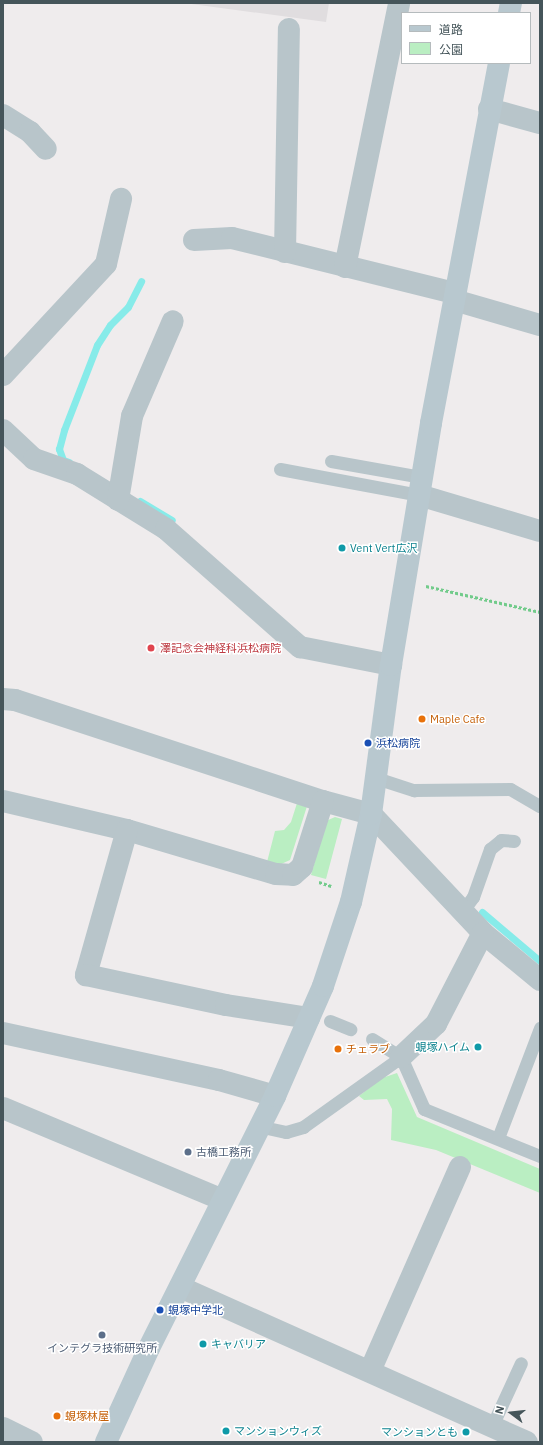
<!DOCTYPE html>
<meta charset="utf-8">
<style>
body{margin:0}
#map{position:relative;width:543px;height:1445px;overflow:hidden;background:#efeced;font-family:"IBM Plex Sans","Noto Sans JP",sans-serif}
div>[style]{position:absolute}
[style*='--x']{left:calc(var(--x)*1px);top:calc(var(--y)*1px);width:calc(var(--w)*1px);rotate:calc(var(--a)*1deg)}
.education>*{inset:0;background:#e0dddf}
.green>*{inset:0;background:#baeec2}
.stream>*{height:7px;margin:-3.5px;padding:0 3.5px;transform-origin:3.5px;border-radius:3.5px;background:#87ebe9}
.path>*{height:2.5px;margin-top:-1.25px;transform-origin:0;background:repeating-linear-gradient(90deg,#72cb8b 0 3px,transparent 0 5px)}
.lane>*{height:13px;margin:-6.5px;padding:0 6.5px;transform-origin:6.5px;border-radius:6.5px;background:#b8c5ca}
.street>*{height:22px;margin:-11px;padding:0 11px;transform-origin:11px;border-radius:11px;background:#b8c5ca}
.secondary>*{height:22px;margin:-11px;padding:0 11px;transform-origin:11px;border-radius:11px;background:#b8c8cf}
.dots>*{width:11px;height:11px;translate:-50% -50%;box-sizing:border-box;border:2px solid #fff;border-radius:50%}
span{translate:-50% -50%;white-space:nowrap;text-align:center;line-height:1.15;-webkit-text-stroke:3px #fff;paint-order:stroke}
.culture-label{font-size:11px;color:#0d838f}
.left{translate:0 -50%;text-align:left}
.right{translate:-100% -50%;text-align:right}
.health-label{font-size:11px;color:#be3a42}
.food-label{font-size:11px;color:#c56008}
.transit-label{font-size:11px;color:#164399}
.service-label{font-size:11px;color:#4e5e75}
.frame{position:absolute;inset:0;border:4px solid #45555a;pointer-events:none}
.legend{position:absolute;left:401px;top:12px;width:130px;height:52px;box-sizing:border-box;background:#fff;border:1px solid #b5bbbd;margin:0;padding:5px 7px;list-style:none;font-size:12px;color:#45555a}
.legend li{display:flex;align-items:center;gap:8px;height:20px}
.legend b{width:20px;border:1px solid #b5bbbd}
.north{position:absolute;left:491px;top:1393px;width:40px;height:40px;-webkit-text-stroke:3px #fff;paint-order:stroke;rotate:285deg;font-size:11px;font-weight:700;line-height:16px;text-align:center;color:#45555a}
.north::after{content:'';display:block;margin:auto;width:14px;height:18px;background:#45555a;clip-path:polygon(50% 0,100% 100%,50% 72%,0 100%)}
</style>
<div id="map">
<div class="education">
<i style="clip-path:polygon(184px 3px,329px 3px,326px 22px)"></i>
</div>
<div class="green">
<i style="clip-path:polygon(298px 800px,308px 803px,290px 860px,279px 865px,267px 862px,275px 831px,284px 830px,291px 822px)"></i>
<i style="clip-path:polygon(335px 817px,342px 819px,326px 879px,311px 875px,326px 821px)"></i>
<i style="clip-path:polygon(397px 1073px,417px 1117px,540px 1169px,540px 1193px,436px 1150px,391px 1140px,392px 1109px,387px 1099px,364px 1100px,359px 1096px,382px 1078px)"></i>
</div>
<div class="stream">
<i style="--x:69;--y:462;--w:6;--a:-162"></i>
<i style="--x:63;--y:460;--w:12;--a:-110"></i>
<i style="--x:59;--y:449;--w:20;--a:-75"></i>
<i style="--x:64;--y:430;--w:91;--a:-68.8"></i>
<i style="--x:97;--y:345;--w:24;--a:-57"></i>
<i style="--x:110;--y:325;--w:25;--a:-45"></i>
<i style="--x:128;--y:307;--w:29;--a:-63"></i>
<i style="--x:140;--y:501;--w:37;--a:31"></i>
<i style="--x:482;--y:912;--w:76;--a:40.2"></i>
</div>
<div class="path">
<i style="--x:426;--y:586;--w:117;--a:12.8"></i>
<i style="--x:319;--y:882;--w:13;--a:18"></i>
</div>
<div class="lane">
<i style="--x:331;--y:461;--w:91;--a:10.1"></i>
<i style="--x:280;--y:469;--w:141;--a:10.6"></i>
<i style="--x:376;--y:778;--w:40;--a:18"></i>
<i style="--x:414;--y:790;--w:96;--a:-0.6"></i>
<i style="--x:510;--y:789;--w:34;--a:30"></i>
<i style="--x:462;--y:912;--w:19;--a:-54"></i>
<i style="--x:473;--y:897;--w:51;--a:-70.5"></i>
<i style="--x:490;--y:849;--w:14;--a:-39"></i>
<i style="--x:501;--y:840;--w:13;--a:4"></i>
<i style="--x:330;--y:1021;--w:22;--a:22"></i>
<i style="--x:372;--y:1039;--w:34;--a:32"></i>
<i style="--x:401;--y:1057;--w:57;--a:66.1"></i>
<i style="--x:424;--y:1109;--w:125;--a:22.1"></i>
<i style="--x:258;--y:1126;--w:29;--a:12"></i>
<i style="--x:286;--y:1132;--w:18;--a:-16"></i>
<i style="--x:303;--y:1127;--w:120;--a:-35.5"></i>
<i style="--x:498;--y:1138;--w:118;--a:-69.1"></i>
<i style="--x:492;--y:1426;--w:69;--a:-65.3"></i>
</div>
<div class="street">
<i style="--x:489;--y:109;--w:53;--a:15.4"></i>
<i style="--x:3;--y:115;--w:32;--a:32"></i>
<i style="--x:30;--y:132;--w:23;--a:47"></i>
<i style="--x:194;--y:240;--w:38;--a:-3"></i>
<i style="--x:232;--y:238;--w:230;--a:13.9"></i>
<i style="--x:285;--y:252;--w:223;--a:-89"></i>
<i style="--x:345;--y:267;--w:269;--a:-78.4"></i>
<i style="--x:454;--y:300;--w:90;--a:16.2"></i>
<i style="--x:3;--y:375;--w:151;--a:-47.1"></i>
<i style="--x:106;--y:264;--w:67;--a:-77"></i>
<i style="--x:3;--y:430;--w:42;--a:43.1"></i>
<i style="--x:34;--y:459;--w:46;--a:19.2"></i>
<i style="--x:77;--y:474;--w:105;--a:31.7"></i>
<i style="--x:166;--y:529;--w:179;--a:41.4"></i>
<i style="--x:300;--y:647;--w:93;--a:11.2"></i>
<i style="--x:419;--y:495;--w:126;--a:16.6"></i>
<i style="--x:118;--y:500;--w:85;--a:-80.5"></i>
<i style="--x:132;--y:416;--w:103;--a:-66.7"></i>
<i style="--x:3;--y:699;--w:12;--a:5"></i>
<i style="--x:15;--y:700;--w:324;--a:18.2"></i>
<i style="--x:323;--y:801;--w:50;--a:15.2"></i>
<i style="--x:371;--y:814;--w:163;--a:46.7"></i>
<i style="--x:483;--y:933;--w:74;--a:39.5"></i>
<i style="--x:3;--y:801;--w:127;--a:13.2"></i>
<i style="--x:127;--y:830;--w:155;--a:16.5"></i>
<i style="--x:276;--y:874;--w:17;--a:3"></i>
<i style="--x:293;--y:875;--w:12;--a:-42"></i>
<i style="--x:302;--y:867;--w:69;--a:-72.3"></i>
<i style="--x:127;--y:830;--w:151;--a:105.8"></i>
<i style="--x:86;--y:975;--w:143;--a:12.1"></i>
<i style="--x:226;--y:1005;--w:84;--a:8.9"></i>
<i style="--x:3;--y:1033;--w:221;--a:12.3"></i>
<i style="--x:219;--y:1080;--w:58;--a:15.9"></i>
<i style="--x:401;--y:1057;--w:48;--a:-43.3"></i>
<i style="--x:436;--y:1024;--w:102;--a:-62.7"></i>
<i style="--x:3;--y:1108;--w:238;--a:22.7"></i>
<i style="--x:180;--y:1287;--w:380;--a:24.1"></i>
<i style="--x:370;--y:1371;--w:223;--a:-66.2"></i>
<i style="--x:3;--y:1428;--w:32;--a:26"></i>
</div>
<div class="secondary">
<i style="--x:509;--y:13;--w:10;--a:-79"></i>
<i style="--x:106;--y:1442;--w:103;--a:-65.4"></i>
<i style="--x:149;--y:1348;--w:282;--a:-63.4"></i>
<i style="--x:275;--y:1096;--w:120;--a:-66.4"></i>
<i style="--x:323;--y:986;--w:89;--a:-71.6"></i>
<i style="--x:351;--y:902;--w:90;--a:-77.2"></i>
<i style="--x:371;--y:814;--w:150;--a:-82.4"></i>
<i style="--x:391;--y:665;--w:245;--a:-80.6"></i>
<i style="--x:431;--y:423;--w:366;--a:-79.3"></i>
</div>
<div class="dots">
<i style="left:342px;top:548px;background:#0f9aa8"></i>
<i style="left:151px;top:648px;background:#e0444e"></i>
<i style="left:422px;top:719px;background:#e8710a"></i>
<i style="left:368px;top:743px;background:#1a4fb4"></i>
<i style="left:478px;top:1047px;background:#0f9aa8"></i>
<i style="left:338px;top:1049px;background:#e8710a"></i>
<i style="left:188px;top:1152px;background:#5c6f8a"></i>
<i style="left:160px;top:1310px;background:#1a4fb4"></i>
<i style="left:102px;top:1335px;background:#5c6f8a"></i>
<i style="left:203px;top:1344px;background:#0f9aa8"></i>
<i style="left:57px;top:1416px;background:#e8710a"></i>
<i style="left:226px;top:1431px;background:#0f9aa8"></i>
<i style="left:466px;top:1432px;background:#0f9aa8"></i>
</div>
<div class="culture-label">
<span class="left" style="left:350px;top:548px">Vent Vert広沢</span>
<span class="right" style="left:470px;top:1047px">蜆塚ハイム</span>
<span class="left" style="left:211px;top:1344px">キャバリア</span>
<span class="left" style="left:234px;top:1431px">マンションウィズ</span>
<span class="right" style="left:458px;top:1432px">マンションとも</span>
</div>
<div class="health-label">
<span class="left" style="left:160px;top:648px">澤記念会神経科浜松病院</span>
</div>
<div class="food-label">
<span class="left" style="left:430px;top:719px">Maple Cafe</span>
<span class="left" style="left:346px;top:1049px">チェラブ</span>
<span class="left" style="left:65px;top:1416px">蜆塚林屋</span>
</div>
<div class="transit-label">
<span class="left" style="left:376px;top:743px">浜松病院</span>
<span class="left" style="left:168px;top:1310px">蜆塚中学北</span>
</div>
<div class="service-label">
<span class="left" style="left:196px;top:1152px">古橋工務所</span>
<span style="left:102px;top:1348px">インテグラ技術研究所</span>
</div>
<div class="frame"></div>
<ul class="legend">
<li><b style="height:5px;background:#b8c8cf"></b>道路</li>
<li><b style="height:11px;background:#baeec2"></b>公園</li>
</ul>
<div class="north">N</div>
</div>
